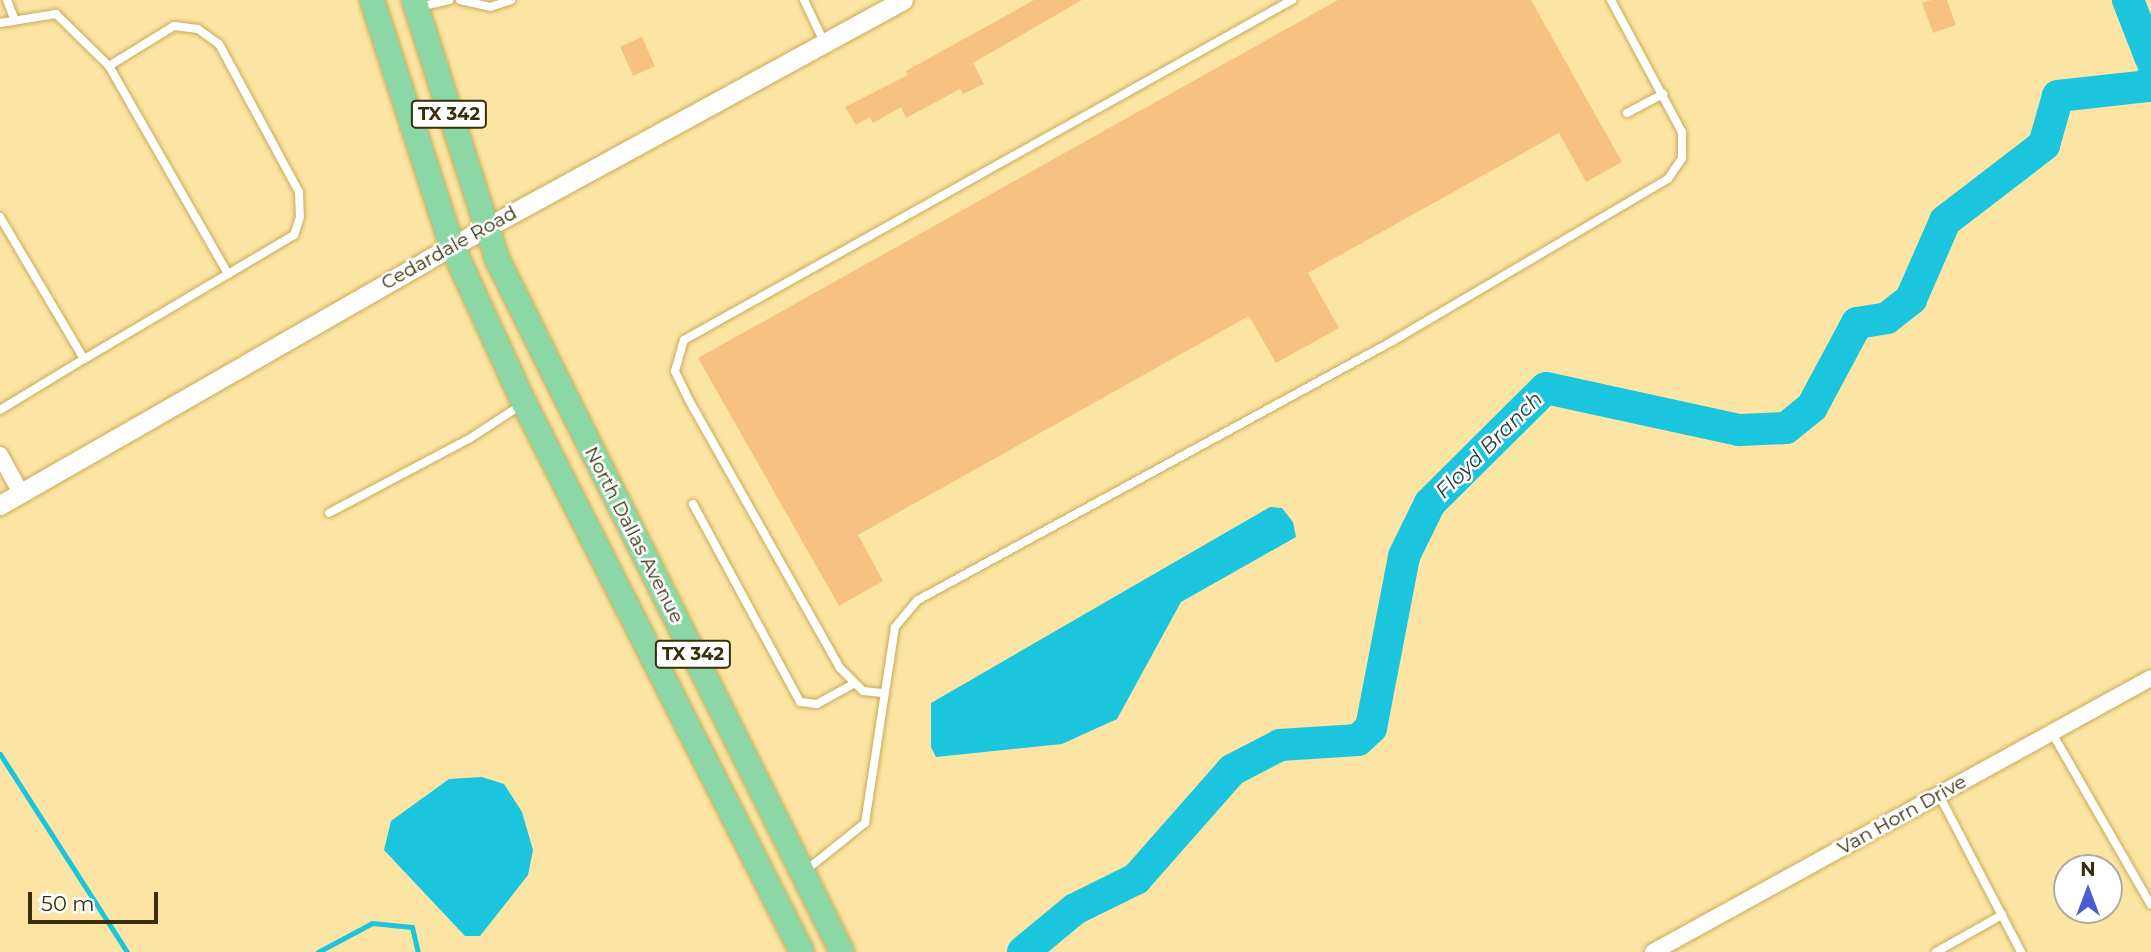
<!DOCTYPE html>
<style>
body{margin:0}
#map{position:relative;width:2151px;height:952px;overflow:hidden;background:#fce5a4;font-family:Montserrat,sans-serif}
div>[style]{position:absolute}
[style*='--x']{left:calc(var(--x)*1px);top:calc(var(--y)*1px);width:calc(var(--w)*1px);rotate:calc(var(--a)*1deg)}
.water>*{inset:0;background:#1cc5de}
.stream>*{height:5px;margin:-2.5px;padding:0 2.5px;transform-origin:2.5px;border-radius:2.5px;background:#1cc5de}
.river>*{height:32px;margin:-16px;padding:0 16px;transform-origin:16px;border-radius:16px;background:#1cc5de}
.building>*{inset:0;background:#f7c281;transform-origin:0 0}
.roads{filter:drop-shadow(0 0 2px #c7ab58) drop-shadow(0 0 2px #c7ab58)}
.service>*{height:8px;margin:-4px;padding:0 4px;transform-origin:4px;border-radius:4px;background:#fff}
.minor>*{height:16px;margin:-8px;padding:0 8px;transform-origin:8px;border-radius:8px;background:#fff}
.tertiary>*{height:19px;margin:-9.5px;padding:0 9.5px;transform-origin:9.5px;border-radius:9.5px;background:#fff}
.primary>*{height:24px;margin:-12px;padding:0 12px;transform-origin:12px;border-radius:12px;background:#8cd7a6}
span{translate:-50% -50%;white-space:nowrap;text-align:center;line-height:1.15;-webkit-text-stroke:5px #fff;paint-order:stroke}
.shield-label span{padding:2px 5px;background:#fff;border:2px solid;border-radius:5px;-webkit-text-stroke-width:0}
.shield-label{font-size:18px;color:#3a2e0a;font-weight:700}
.street-label{font-size:19px;color:#3a2e0a}
.water-label{font-size:21px;color:#223b40;font-style:italic}
.north{position:absolute;left:2053px;top:854px;width:70px;height:70px;box-sizing:border-box;background:#fff;border:2px solid #b0ab9d;border-radius:50%;rotate:0deg;font-size:19px;font-weight:700;line-height:28px;text-align:center;color:#3a2e0a}
.north::after{content:'';display:block;margin:auto;width:24px;height:32px;background:#495ed3;clip-path:polygon(50% 0,100% 100%,50% 72%,0 100%)}
.scale{position:absolute;left:28px;top:892px;width:130px;height:32px;box-sizing:border-box;border:4px solid #3a2e0a;border-top:0;padding-left:9px;font-size:21px;line-height:24px;white-space:nowrap;color:#3a2e0a;-webkit-text-stroke:5px #fff;paint-order:stroke}
</style>
<div id="map">
<div class="water">
<i style="clip-path:polygon(1270px 507px,1282px 508px,1293px 522px,1296px 537px,1181px 602px,1117px 719px,1062px 744px,936px 757px,931px 747px,931px 703px)"></i>
<i style="clip-path:polygon(482px 777px,504px 784px,522px 812px,533px 850px,528px 875px,480px 936px,465px 936px,384px 850px,391px 821px,449px 779px)"></i>
</div>
<div class="stream">
<i style="--x:0;--y:754;--w:235;--a:57.3"></i>
<i style="--x:318;--y:952;--w:61;--a:-28.2"></i>
<i style="--x:372;--y:923;--w:40;--a:5.7"></i>
<i style="--x:412;--y:927;--w:26;--a:77"></i>
</div>
<div class="river">
<i style="--x:2128;--y:0;--w:63;--a:68.7"></i>
<i style="--x:1023;--y:952;--w:67;--a:-39.6"></i>
<i style="--x:1075;--y:909;--w:68;--a:-26.2"></i>
<i style="--x:1136;--y:879;--w:145;--a:-48.6"></i>
<i style="--x:1232;--y:770;--w:54;--a:-27.5"></i>
<i style="--x:1280;--y:745;--w:78;--a:-3.7"></i>
<i style="--x:1358;--y:740;--w:18;--a:-43"></i>
<i style="--x:1371;--y:728;--w:175;--a:-79.1"></i>
<i style="--x:1404;--y:556;--w:59;--a:-63.9"></i>
<i style="--x:1430;--y:503;--w:163;--a:-44.8"></i>
<i style="--x:1546;--y:388;--w:198;--a:12.3"></i>
<i style="--x:1739;--y:430;--w:47;--a:-2.4"></i>
<i style="--x:1786;--y:428;--w:33;--a:-39"></i>
<i style="--x:1812;--y:407;--w:95;--a:-61.8"></i>
<i style="--x:1857;--y:323;--w:30;--a:-9"></i>
<i style="--x:1887;--y:318;--w:31;--a:-38"></i>
<i style="--x:1911;--y:299;--w:85;--a:-66.4"></i>
<i style="--x:1945;--y:221;--w:125;--a:-37.5"></i>
<i style="--x:2044;--y:145;--w:51;--a:-74.1"></i>
<i style="--x:2058;--y:96;--w:92;--a:-6.3"></i>
<i style="--x:2149;--y:86;--w:7;--a:-74"></i>
</div>
<div class="building">
<i style="clip-path:polygon(1034px 0,1082px 0,973px 63px,984px 84px,963px 94px,960px 89px,906px 118px,901px 107px,873px 123px,870px 117px,856px 125px,845px 107px,908px 75px,906px 71px)"></i>
<i style="clip-path:polygon(1338px 0,1531px 0,1622px 162px,1586px 182px,1559px 133px,1308px 273px,1339px 328px,1276px 363px,1249px 316px,858px 535px,883px 581px,839px 606px,698px 358px)"></i>
<i style="clip-path:polygon(1931px 0,1947px 0,1956px 25px,1933px 33px,1922px 3px)"></i>
<i style="left:642px;top:37px;width:32px;height:24px;rotate:66deg"></i>
</div>
<div class="roads">
<div class="service">
<i style="--x:7;--y:0;--w:22;--a:69"></i>
<i style="--x:460;--y:0;--w:31;--a:13"></i>
<i style="--x:490;--y:7;--w:22;--a:-18"></i>
<i style="--x:804;--y:0;--w:47;--a:64.5"></i>
<i style="--x:419;--y:7;--w:31;--a:-13"></i>
<i style="--x:0;--y:23;--w:57;--a:-9.1"></i>
<i style="--x:56;--y:14;--w:74;--a:44.5"></i>
<i style="--x:109;--y:66;--w:240;--a:60.2"></i>
<i style="--x:228;--y:274;--w:167;--a:149.4"></i>
<i style="--x:84;--y:359;--w:165;--a:-120.6"></i>
<i style="--x:109;--y:66;--w:76;--a:-31.6"></i>
<i style="--x:174;--y:26;--w:24;--a:7"></i>
<i style="--x:198;--y:29;--w:26;--a:36"></i>
<i style="--x:219;--y:44;--w:168;--a:61.6"></i>
<i style="--x:299;--y:192;--w:25;--a:88"></i>
<i style="--x:300;--y:217;--w:19;--a:108"></i>
<i style="--x:294;--y:235;--w:77;--a:149.4"></i>
<i style="--x:1627;--y:113;--w:41;--a:-27.8"></i>
<i style="--x:0;--y:410;--w:98;--a:-31.3"></i>
<i style="--x:693;--y:504;--w:225;--a:61.6"></i>
<i style="--x:800;--y:702;--w:17;--a:7"></i>
<i style="--x:817;--y:704;--w:43;--a:-28.9"></i>
<i style="--x:329;--y:513;--w:158;--a:-27.9"></i>
<i style="--x:469;--y:439;--w:62;--a:-33.2"></i>
<i style="--x:882;--y:693;--w:19;--a:-174"></i>
<i style="--x:863;--y:691;--w:33;--a:-135"></i>
<i style="--x:840;--y:668;--w:308;--a:-119.4"></i>
<i style="--x:689;--y:400;--w:32;--a:-116"></i>
<i style="--x:675;--y:371;--w:32;--a:-74"></i>
<i style="--x:684;--y:340;--w:697;--a:-29.21"></i>
<i style="--x:2052;--y:733;--w:198;--a:60.1"></i>
<i style="--x:1939;--y:795;--w:177;--a:62.4"></i>
<i style="--x:805;--y:871;--w:77;--a:-38.7"></i>
<i style="--x:865;--y:823;--w:198;--a:-81.3"></i>
<i style="--x:895;--y:627;--w:35;--a:-50"></i>
<i style="--x:918;--y:600;--w:539;--a:-28.61"></i>
<i style="--x:1391;--y:342;--w:321;--a:-30.5"></i>
<i style="--x:1668;--y:179;--w:25;--a:-56"></i>
<i style="--x:1682;--y:158;--w:26;--a:-90"></i>
<i style="--x:1682;--y:132;--w:150;--a:-118.3"></i>
<i style="--x:1936;--y:952;--w:76;--a:-29.3"></i>
</div>
<div class="minor">
<i style="--x:0;--y:455;--w:43;--a:61.1"></i>
<i style="--x:1653;--y:952;--w:568;--a:-28.82"></i>
</div>
<div class="tertiary">
<i style="--x:0;--y:505;--w:492;--a:-29.8"></i>
<i style="--x:427;--y:260;--w:542;--a:-28.64"></i>
</div>
<div class="primary">
<i style="--x:372;--y:0;--w:259;--a:72"></i>
<i style="--x:452;--y:246;--w:173;--a:65.4"></i>
<i style="--x:524;--y:403;--w:615;--a:63.14"></i>
<i style="--x:414;--y:0;--w:274;--a:72.2"></i>
<i style="--x:498;--y:261;--w:772;--a:63.53"></i>
</div>
</div>
<div class="shield-label">
<span style="left:449px;top:114px">TX 342</span>
<span style="left:693px;top:654px">TX 342</span>
</div>
<div class="street-label">
<span style="left:449px;top:248px;rotate:-29deg">Cedardale Road</span>
<span style="left:634px;top:535px;rotate:63deg">North Dallas Avenue</span>
<span style="left:1902px;top:815px;rotate:-29deg">Van Horn Drive</span>
</div>
<div class="water-label">
<span style="left:1489px;top:445px;rotate:-45deg">Floyd Branch</span>
</div>
<div class="north">N</div>
<div class="scale">50 m</div>
</div>
